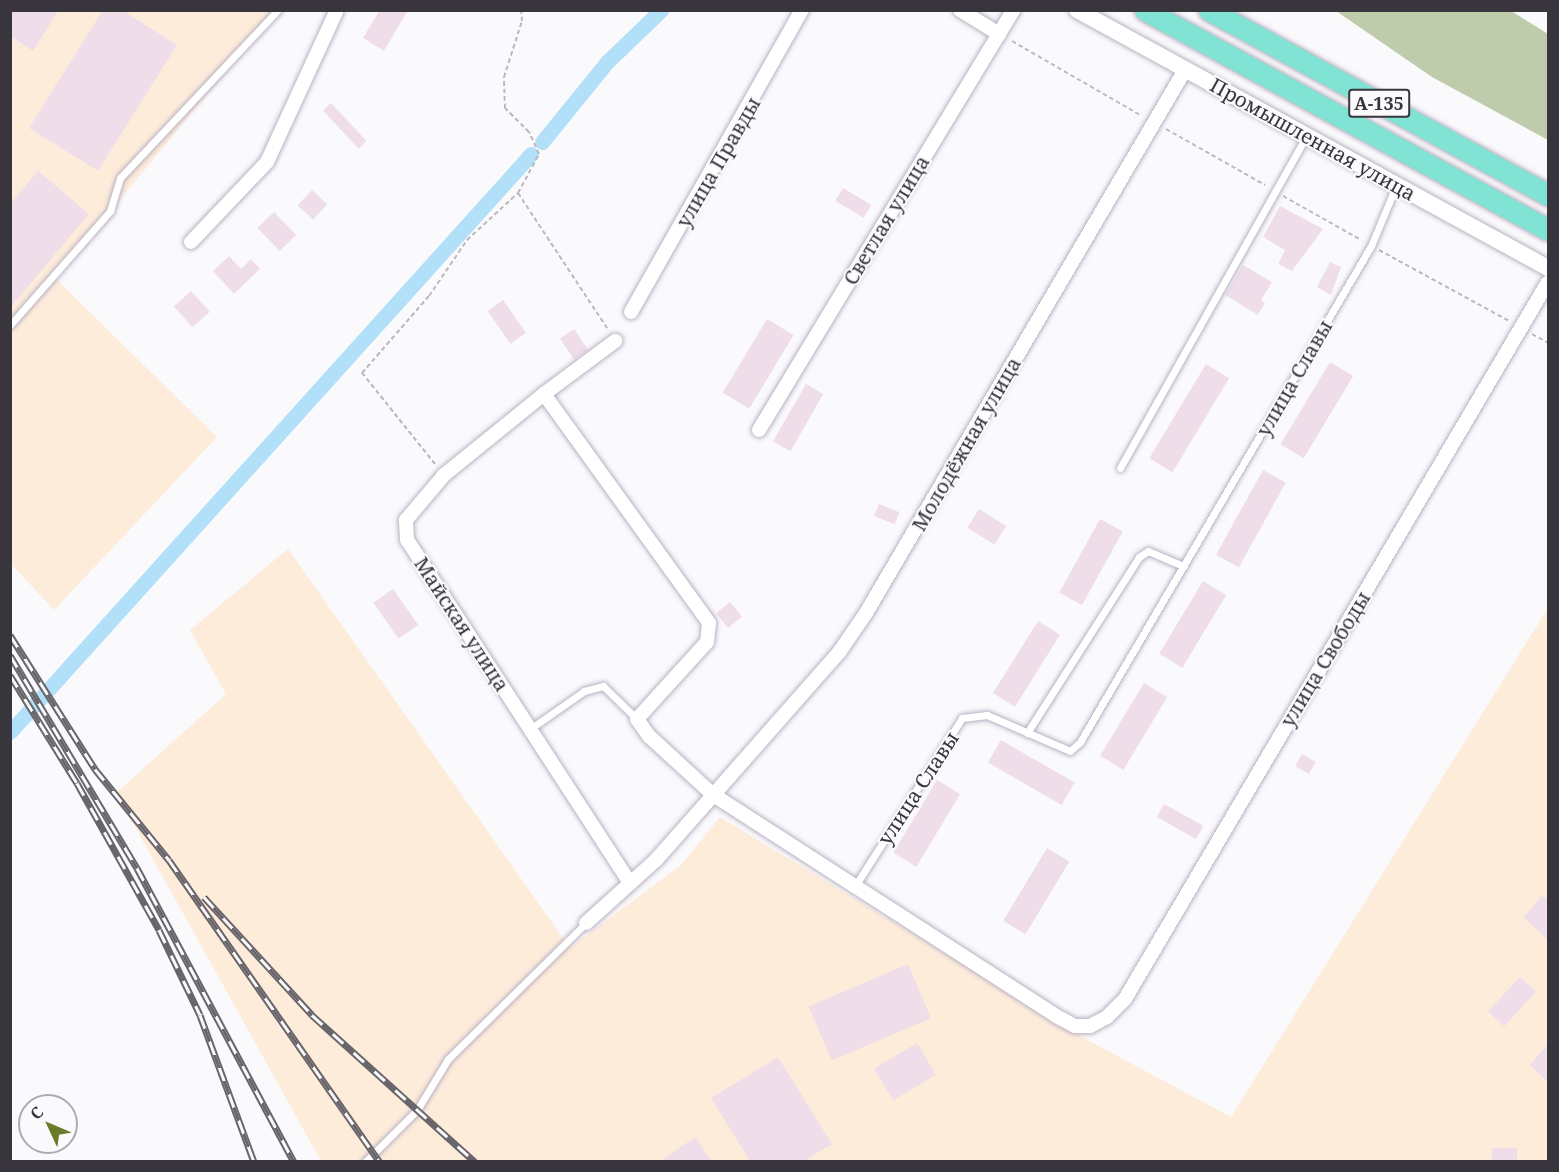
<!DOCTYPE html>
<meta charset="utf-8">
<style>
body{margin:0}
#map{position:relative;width:1559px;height:1172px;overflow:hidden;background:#faf9fc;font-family:"Noto Serif",serif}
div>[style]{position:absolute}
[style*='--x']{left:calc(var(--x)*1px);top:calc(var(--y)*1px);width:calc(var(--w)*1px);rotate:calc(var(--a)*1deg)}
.industrial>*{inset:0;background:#feecdb}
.green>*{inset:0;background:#bfccac}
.canal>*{height:15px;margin:-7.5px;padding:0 7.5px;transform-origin:7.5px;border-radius:7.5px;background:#b2e0f9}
.building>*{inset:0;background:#efdeea;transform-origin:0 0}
.path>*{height:2px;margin-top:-1px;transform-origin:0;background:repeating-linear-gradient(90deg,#bbb9be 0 4.5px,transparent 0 7.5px)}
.roads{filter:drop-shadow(0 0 2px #b9b2c3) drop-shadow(0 0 2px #b9b2c3)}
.service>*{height:7px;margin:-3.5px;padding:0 3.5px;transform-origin:3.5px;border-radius:3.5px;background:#fff}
.minor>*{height:14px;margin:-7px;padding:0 7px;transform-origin:7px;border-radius:7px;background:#fff}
.tertiary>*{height:16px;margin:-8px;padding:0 8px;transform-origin:8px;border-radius:8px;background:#fff}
.trunk>*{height:21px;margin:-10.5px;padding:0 10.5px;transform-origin:10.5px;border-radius:10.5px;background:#80e3d3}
.rail>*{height:7px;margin-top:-3.5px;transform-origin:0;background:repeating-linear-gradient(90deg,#faf9fc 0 14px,#68656b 0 28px);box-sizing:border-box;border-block:2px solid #68656b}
span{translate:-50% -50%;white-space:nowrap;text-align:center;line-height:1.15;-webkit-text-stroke:4.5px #faf9fc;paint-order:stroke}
.shield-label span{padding:2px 4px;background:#faf9fc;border:2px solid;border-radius:4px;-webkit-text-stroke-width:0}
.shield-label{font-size:18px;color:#38353c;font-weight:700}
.street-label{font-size:20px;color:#38353c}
.frame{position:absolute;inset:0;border:12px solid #38353c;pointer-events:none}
.north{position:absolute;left:18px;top:1094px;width:60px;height:60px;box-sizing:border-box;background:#faf9fc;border:2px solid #acabaf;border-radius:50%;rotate:314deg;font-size:16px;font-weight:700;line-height:24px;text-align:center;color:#38353c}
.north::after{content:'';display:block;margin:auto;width:21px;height:27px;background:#687c2c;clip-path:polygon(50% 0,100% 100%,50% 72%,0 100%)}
</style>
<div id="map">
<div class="industrial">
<i style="clip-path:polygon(11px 11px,276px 11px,55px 278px,217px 437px,54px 610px,11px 564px)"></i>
<i style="clip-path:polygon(288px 549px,570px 948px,681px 865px,720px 817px,1091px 1042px,1231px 1117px,1548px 608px,1548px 1161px,321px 1161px,116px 793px,226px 694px,190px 630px)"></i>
</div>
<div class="green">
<i style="clip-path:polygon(1336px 11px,1511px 11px,1548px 34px,1548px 140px,1432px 77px)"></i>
</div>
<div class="canal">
<i style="--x:542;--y:142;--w:103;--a:-50.9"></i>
<i style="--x:607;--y:62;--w:75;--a:-43.9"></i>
<i style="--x:10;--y:732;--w:778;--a:-47.97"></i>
</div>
<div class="building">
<i style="clip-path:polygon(10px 10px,59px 10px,33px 51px,10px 36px)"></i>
<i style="clip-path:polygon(103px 10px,122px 10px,177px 45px,98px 171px,29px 128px)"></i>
<i style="clip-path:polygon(380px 10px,408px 10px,384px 51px,363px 38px)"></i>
<i style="left:331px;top:103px;width:52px;height:11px;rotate:47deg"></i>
<i style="clip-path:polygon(38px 171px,89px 214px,10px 308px,10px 204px)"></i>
<i style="left:843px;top:188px;width:33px;height:15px;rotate:31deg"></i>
<i style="left:312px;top:190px;width:21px;height:21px;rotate:43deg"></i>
<i style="clip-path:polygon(1280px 206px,1323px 229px,1292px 271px,1278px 264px,1285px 250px,1263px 237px)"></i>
<i style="left:274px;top:212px;width:32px;height:23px;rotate:46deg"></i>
<i style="clip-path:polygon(229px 256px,241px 269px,251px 259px,260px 269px,234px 294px,213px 271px)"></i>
<i style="clip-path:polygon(1330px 262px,1341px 267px,1331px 295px,1317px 287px)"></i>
<i style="clip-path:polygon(1243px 265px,1272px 282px,1261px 300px,1265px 303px,1258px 315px,1225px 295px)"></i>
<i style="left:191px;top:291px;width:28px;height:23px;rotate:48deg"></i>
<i style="left:503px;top:300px;width:40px;height:19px;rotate:55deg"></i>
<i style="left:767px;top:319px;width:31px;height:86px;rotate:31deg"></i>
<i style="left:574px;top:329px;width:25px;height:17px;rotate:56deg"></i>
<i style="left:1330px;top:362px;width:27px;height:96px;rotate:31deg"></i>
<i style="left:1206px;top:364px;width:27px;height:110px;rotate:31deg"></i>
<i style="left:806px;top:384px;width:20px;height:66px;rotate:30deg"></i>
<i style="left:1263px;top:470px;width:26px;height:97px;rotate:29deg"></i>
<i style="left:879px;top:504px;width:22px;height:13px;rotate:22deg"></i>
<i style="left:979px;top:509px;width:32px;height:22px;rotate:32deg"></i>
<i style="left:1100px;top:519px;width:26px;height:84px;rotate:29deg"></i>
<i style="left:1203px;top:581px;width:27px;height:85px;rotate:31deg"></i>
<i style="left:393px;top:589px;width:44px;height:24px;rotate:55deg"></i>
<i style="left:730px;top:602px;width:19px;height:18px;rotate:51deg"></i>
<i style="left:1038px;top:621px;width:26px;height:85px;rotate:32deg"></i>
<i style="left:1144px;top:683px;width:27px;height:85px;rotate:31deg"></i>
<i style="left:1001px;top:740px;width:85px;height:26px;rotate:30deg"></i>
<i style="left:1302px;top:754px;width:16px;height:14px;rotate:30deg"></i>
<i style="left:937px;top:780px;width:27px;height:85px;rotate:31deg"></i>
<i style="left:1164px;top:804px;width:45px;height:15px;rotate:29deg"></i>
<i style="left:1047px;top:848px;width:26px;height:85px;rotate:31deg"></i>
<i style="clip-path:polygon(1542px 896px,1548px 901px,1548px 940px,1523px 917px)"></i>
<i style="left:908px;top:964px;width:59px;height:108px;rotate:67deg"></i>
<i style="left:1520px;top:977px;width:22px;height:47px;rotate:43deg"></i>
<i style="left:917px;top:1043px;width:37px;height:50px;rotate:59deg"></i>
<i style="clip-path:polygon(1548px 1044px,1548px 1082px,1530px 1065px)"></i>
<i style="clip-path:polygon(778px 1057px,832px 1144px,804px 1161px,750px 1161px,711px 1098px)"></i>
<i style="clip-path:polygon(695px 1137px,712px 1161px,661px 1161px)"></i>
<i style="left:1517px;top:1148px;width:13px;height:25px;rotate:90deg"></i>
</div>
<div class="path">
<i style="--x:1012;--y:41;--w:150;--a:30"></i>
<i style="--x:1166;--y:129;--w:114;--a:29.5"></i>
<i style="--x:518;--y:193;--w:162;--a:56.6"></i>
<i style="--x:1283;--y:196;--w:90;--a:29.4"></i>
<i style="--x:1379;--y:250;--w:148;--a:28.6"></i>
<i style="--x:1532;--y:334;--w:18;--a:29"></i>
<i style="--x:435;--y:464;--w:117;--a:-128.7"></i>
<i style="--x:362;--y:373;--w:102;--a:-49"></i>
<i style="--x:429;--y:296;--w:68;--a:-55.8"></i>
<i style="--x:467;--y:240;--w:69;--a:-42.7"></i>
<i style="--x:518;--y:193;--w:44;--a:-61.7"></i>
<i style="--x:539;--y:154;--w:24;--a:-114"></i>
<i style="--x:529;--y:132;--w:34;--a:-135"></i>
<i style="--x:505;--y:108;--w:31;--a:-92"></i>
<i style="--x:504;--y:77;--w:59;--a:-72.2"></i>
<i style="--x:522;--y:21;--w:11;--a:-95"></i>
</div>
<div class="roads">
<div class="service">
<i style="--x:10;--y:325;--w:152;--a:-48.7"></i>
<i style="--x:110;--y:211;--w:34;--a:-73"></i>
<i style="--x:120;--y:178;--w:231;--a:-46.8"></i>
<i style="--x:1120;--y:468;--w:381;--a:-60.7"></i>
<i style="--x:530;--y:729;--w:66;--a:-35.1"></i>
<i style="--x:584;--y:691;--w:20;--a:-15"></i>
<i style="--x:603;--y:686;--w:47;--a:44.1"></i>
<i style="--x:1027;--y:733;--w:209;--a:-57.5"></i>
<i style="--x:1139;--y:557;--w:11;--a:-34"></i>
<i style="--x:1148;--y:551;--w:39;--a:23"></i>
<i style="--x:855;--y:886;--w:199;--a:-57.5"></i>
<i style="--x:962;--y:718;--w:25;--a:-7"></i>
<i style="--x:987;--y:715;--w:90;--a:23.4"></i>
<i style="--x:1070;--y:751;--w:13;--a:-42"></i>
<i style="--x:1080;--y:742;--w:575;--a:-59.6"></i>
<i style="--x:1371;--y:246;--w:65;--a:-67.4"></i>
<i style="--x:365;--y:1162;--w:74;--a:-45"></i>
<i style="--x:417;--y:1110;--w:60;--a:-58.7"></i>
<i style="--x:448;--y:1059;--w:194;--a:-44.6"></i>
</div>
<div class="minor">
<i style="--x:960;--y:10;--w:46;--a:31.6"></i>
<i style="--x:191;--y:242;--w:110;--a:-46.5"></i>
<i style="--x:267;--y:162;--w:167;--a:-65.3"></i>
<i style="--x:631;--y:312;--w:347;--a:-60.5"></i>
<i style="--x:544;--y:394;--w:89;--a:-36.7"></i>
<i style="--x:759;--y:430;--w:491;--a:-58.8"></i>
<i style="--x:630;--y:883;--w:409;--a:-123"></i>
<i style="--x:407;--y:540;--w:20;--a:-93"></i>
<i style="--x:406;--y:520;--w:59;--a:-49.8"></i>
<i style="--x:444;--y:475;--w:129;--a:-39"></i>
<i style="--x:544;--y:394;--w:282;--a:54.2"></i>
<i style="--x:709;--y:623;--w:19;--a:96"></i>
<i style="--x:707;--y:642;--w:104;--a:132.3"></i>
<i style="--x:637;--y:719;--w:21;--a:55"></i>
<i style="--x:649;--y:736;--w:86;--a:42.6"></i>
<i style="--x:712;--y:794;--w:409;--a:32.8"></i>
<i style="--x:1056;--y:1016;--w:21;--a:28"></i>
<i style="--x:1075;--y:1026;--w:15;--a:0"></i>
<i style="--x:1090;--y:1026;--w:19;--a:-28"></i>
<i style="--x:1107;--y:1017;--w:25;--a:-45"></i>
<i style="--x:1125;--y:999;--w:832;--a:-59.46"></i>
<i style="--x:586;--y:923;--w:94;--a:-42"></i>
<i style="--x:656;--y:860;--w:278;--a:-48.6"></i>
<i style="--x:840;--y:651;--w:46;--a:-55.6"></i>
<i style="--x:866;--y:613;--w:630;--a:-59.57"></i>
</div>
<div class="tertiary">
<i style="--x:1077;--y:10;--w:537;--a:28.71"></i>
</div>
<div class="trunk">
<i style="--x:1145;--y:10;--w:459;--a:28.6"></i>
<i style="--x:1209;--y:10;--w:386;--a:28.6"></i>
</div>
</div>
<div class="rail">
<i style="--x:10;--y:635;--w:159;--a:57.6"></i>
<i style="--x:95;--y:769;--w:117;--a:50.9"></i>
<i style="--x:169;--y:860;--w:368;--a:55.1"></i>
<i style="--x:10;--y:655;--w:248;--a:59.2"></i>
<i style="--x:137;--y:868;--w:333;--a:61.9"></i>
<i style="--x:10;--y:675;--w:127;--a:58.2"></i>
<i style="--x:77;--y:783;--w:168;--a:60.8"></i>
<i style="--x:159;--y:930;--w:94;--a:64.2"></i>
<i style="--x:200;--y:1015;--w:157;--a:69.8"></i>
<i style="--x:204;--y:897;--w:160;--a:47.5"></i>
<i style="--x:312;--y:1015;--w:219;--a:42"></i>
</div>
<div class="shield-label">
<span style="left:1379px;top:103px">А-135</span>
</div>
<div class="street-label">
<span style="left:1313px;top:139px;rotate:29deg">Промышленная улица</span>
<span style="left:718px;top:162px;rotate:-60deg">улица Правды</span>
<span style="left:886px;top:220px;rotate:-59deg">Светлая улица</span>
<span style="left:1294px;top:378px;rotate:-60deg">улица Славы</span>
<span style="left:966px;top:444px;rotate:-60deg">Молодёжная улица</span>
<span style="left:462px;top:624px;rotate:57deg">Майская улица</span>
<span style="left:1325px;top:659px;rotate:-59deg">улица Свободы</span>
<span style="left:918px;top:788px;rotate:-57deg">улица Славы</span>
</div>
<div class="frame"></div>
<div class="north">С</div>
</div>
